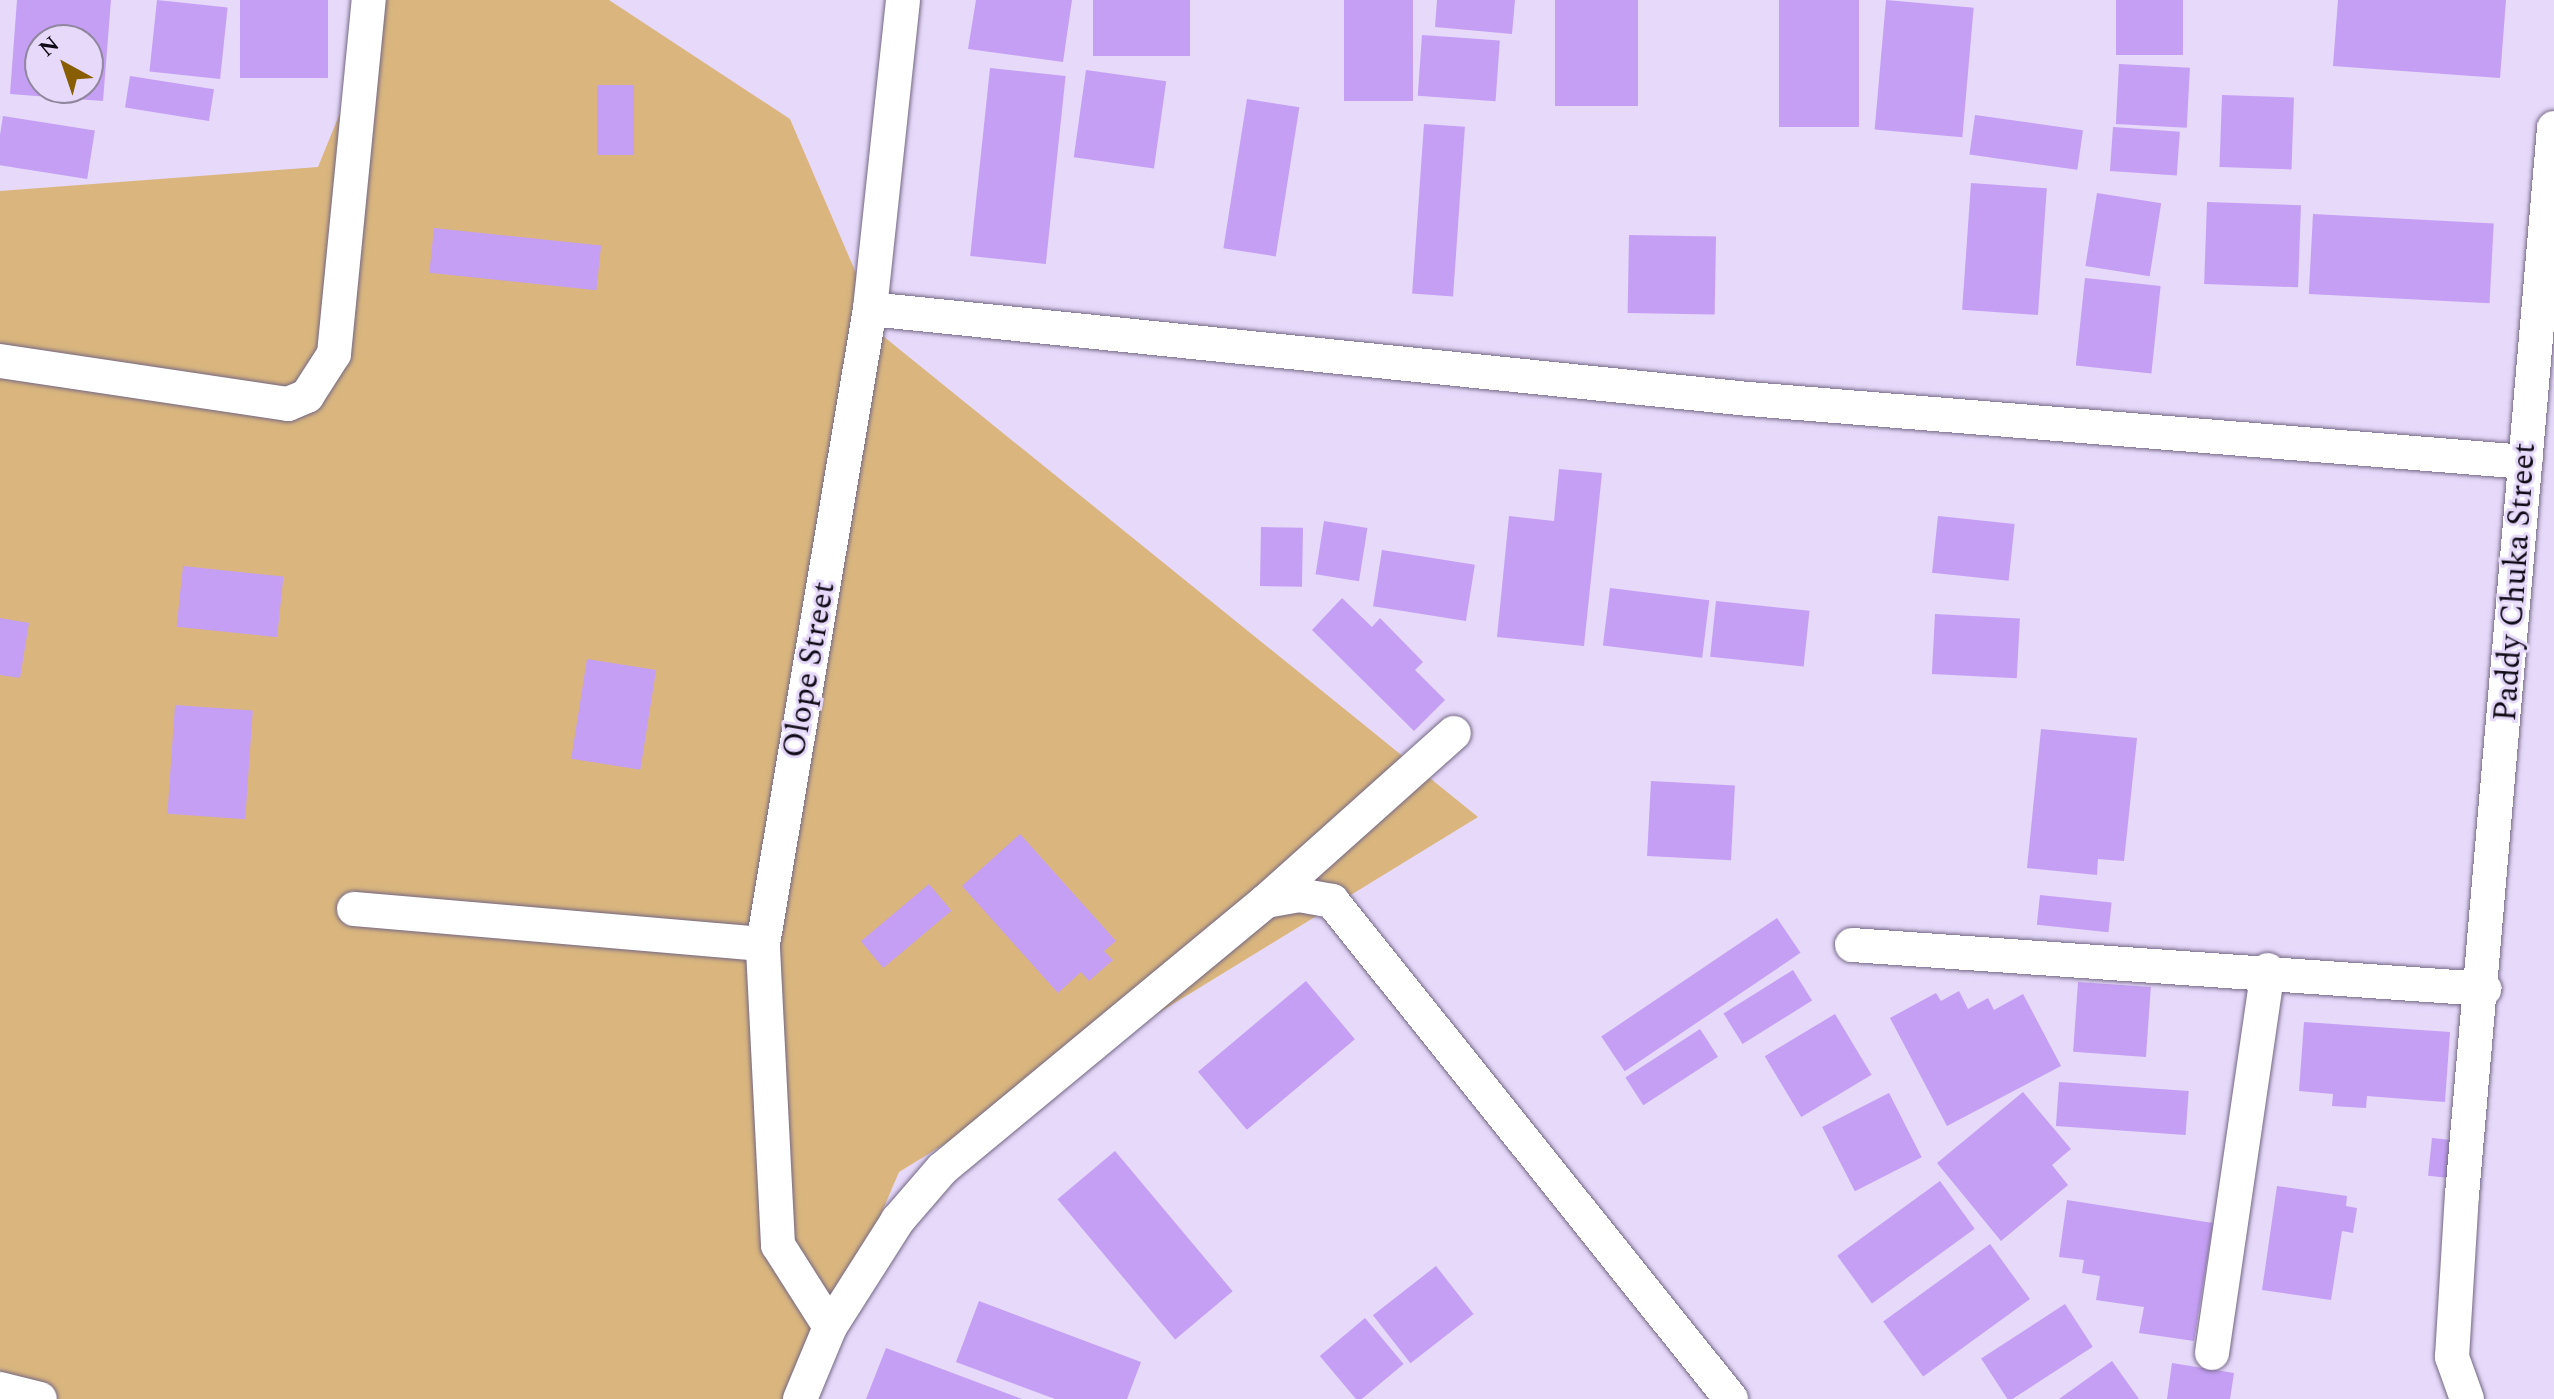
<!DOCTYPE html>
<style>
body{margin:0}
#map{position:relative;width:2554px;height:1399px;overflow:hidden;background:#e6d9fa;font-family:Spectral,serif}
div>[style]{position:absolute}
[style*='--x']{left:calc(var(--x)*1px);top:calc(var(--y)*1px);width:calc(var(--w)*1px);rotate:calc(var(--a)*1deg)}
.green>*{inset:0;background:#dab67e}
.building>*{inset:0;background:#c59ff4;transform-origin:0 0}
.roads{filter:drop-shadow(0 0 2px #736784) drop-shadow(0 0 2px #736784)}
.street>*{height:34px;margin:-17px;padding:0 17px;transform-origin:17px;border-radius:17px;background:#fff}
span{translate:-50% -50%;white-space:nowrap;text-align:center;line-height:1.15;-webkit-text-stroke:6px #e6d9fa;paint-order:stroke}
.street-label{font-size:32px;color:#0f0a15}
.north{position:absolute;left:24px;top:24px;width:80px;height:80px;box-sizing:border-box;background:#e6d9fa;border:2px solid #90869e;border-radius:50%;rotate:320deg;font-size:22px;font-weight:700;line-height:32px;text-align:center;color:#0f0a15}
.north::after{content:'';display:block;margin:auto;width:28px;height:36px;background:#895e00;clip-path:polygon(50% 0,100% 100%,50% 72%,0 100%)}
</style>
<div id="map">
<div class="green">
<i style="clip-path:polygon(386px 0,609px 0,790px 119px,883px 336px,1478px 817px,899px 1172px,802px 1399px,0 1399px,0 191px,318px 167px)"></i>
</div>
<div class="building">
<i style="clip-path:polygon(evenodd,17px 0,111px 0,103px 101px,10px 94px,17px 0,40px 40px,88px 40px,88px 88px,40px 88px,40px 40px)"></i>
<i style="left:157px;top:0;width:71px;height:72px;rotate:6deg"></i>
<i style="left:240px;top:0;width:88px;height:78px"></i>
<i style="clip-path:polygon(976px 0,1072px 0,1063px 62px,968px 49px)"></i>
<i style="left:1093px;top:0;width:97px;height:56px"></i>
<i style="left:1344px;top:0;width:69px;height:101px"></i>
<i style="clip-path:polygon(1437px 0,1515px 0,1512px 34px,1435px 27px)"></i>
<i style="left:1555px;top:0;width:83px;height:106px"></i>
<i style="left:1779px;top:0;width:80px;height:127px"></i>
<i style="left:1886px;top:0;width:88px;height:130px;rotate:5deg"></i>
<i style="left:2116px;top:0;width:67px;height:55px"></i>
<i style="clip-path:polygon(2338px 0,2506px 0,2500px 78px,2333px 66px)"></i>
<i style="left:1422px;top:35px;width:78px;height:61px;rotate:4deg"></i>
<i style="left:2119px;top:64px;width:71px;height:60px;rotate:3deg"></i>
<i style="left:990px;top:68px;width:76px;height:189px;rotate:6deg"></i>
<i style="left:1086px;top:70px;width:81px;height:88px;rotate:8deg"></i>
<i style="left:130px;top:76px;width:85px;height:32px;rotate:9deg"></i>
<i style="left:597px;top:85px;width:37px;height:70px"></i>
<i style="left:2222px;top:95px;width:72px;height:72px;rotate:2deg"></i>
<i style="left:1247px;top:99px;width:53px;height:151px;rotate:9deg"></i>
<i style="left:1975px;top:115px;width:109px;height:40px;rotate:8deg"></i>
<i style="left:3px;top:116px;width:93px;height:49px;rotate:9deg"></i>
<i style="left:1424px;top:124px;width:41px;height:170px;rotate:4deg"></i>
<i style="left:2113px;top:127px;width:67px;height:44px;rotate:4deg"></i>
<i style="left:1971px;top:183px;width:76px;height:127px;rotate:4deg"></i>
<i style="left:2097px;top:193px;width:65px;height:74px;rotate:9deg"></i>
<i style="left:2207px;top:202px;width:94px;height:82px;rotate:2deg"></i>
<i style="left:2313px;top:214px;width:181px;height:80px;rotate:3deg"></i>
<i style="left:434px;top:228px;width:168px;height:45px;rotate:6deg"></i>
<i style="left:1629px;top:235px;width:87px;height:78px;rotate:1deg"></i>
<i style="left:2085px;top:278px;width:76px;height:88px;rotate:6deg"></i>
<i style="clip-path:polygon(1559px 469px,1602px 473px,1584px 646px,1497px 637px,1509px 516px,1554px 521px)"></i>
<i style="left:1938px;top:516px;width:77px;height:57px;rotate:6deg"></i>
<i style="left:1324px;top:521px;width:44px;height:54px;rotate:9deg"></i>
<i style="left:1261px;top:527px;width:42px;height:59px;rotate:1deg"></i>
<i style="left:1382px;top:550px;width:94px;height:57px;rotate:9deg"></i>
<i style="left:183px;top:566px;width:101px;height:61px;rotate:6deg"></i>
<i style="left:1610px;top:588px;width:100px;height:58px;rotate:7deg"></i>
<i style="clip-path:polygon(1342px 598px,1372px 627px,1380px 618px,1423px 662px,1415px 670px,1445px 700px,1414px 731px,1312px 630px)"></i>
<i style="left:1716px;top:601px;width:94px;height:56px;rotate:6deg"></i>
<i style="left:1935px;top:614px;width:85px;height:60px;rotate:3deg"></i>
<i style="clip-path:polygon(0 618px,29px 623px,20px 678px,0 675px)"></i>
<i style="left:587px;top:659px;width:70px;height:101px;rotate:9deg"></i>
<i style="left:175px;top:705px;width:78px;height:109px;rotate:4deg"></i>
<i style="clip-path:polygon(2041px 729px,2137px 738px,2124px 861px,2098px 859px,2097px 875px,2027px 868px)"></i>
<i style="left:1651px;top:781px;width:84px;height:75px;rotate:3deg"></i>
<i style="clip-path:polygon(1020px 834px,1116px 941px,1104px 951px,1113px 960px,1089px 981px,1081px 972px,1058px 993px,962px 886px)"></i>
<i style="left:929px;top:884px;width:35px;height:89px;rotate:50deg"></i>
<i style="left:2040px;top:895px;width:72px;height:30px;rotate:6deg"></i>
<i style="left:1777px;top:918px;width:42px;height:212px;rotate:56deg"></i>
<i style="left:1793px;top:970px;width:36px;height:82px;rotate:58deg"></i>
<i style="left:1306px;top:981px;width:76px;height:141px;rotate:50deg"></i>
<i style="left:2078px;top:982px;width:73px;height:70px;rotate:4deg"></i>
<i style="clip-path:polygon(1959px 991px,1968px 1009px,1988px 998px,1994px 1010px,2023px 994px,2061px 1066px,1947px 1126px,1890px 1018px,1936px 993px,1941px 1001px)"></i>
<i style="left:1835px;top:1014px;width:71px;height:82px;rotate:59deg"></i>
<i style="clip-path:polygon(2304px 1022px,2450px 1032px,2445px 1102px,2367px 1096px,2366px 1108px,2332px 1106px,2333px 1094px,2299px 1091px)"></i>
<i style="left:1700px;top:1029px;width:33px;height:89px;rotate:57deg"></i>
<i style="left:2059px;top:1082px;width:130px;height:44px;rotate:4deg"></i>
<i style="clip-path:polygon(2023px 1092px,2071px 1149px,2052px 1165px,2068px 1185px,2001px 1241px,1937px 1163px)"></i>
<i style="left:1889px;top:1093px;width:72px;height:75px;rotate:63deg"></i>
<i style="left:2432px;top:1138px;width:31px;height:38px;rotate:6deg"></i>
<i style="left:1115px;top:1151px;width:183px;height:75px;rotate:50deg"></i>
<i style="left:1940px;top:1181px;width:59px;height:127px;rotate:54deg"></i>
<i style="clip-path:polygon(2277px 1186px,2347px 1196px,2346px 1206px,2357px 1208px,2353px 1233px,2342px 1231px,2331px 1300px,2262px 1290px)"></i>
<i style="clip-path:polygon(2067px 1200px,2213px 1223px,2194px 1341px,2139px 1333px,2144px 1307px,2096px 1300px,2100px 1276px,2082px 1273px,2084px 1260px,2059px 1257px)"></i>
<i style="left:1990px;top:1244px;width:68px;height:132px;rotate:54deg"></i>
<i style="left:1436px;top:1266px;width:61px;height:80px;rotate:52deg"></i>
<i style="clip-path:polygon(979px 1301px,1141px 1362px,1127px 1399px,1055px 1399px,956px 1362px)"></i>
<i style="left:2065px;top:1304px;width:51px;height:100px;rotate:57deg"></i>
<i style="left:1365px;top:1318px;width:60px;height:59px;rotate:50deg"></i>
<i style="clip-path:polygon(886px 1348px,1022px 1399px,866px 1399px)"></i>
<i style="clip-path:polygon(2112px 1361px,2139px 1399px,2059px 1399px)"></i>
<i style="clip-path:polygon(2172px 1363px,2234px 1373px,2230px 1399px,2167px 1399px)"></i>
</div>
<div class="roads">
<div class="street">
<i style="--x:870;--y:309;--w:884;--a:5.85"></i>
<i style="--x:1749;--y:399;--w:779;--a:4.64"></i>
<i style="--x:0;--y:361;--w:291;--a:8.5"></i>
<i style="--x:288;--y:404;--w:21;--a:-23"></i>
<i style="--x:307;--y:396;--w:50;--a:-57.3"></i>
<i style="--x:334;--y:354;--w:356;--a:-84.4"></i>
<i style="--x:1266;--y:901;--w:252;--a:-41.8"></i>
<i style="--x:354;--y:909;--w:410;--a:4.9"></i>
<i style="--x:1852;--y:945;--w:634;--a:3.98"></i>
<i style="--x:830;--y:1327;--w:97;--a:-122.4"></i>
<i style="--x:778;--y:1245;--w:301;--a:-92.9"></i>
<i style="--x:763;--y:944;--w:644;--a:-80.44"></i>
<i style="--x:870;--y:309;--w:311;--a:-83.9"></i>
<i style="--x:2212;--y:1353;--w:387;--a:-81.7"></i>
<i style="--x:0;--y:1389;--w:41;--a:14"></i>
<i style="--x:800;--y:1399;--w:78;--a:-67.4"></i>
<i style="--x:830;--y:1327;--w:127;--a:-57.6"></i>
<i style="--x:898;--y:1220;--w:67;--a:-49.2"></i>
<i style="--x:942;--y:1169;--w:420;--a:-39.6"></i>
<i style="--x:1266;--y:901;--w:34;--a:-10"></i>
<i style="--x:1299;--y:895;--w:34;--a:10"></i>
<i style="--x:1332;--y:901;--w:638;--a:51.3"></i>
<i style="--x:2467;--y:1399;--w:45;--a:-109.7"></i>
<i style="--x:2452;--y:1357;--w:162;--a:-86.5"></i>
<i style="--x:2462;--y:1195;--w:1071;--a:-85.07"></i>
</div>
</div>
<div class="street-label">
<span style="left:2516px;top:582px;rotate:-86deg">Paddy Chuka Street</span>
<span style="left:810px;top:670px;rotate:-80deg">Olope Street</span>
</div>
<div class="north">N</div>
</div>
